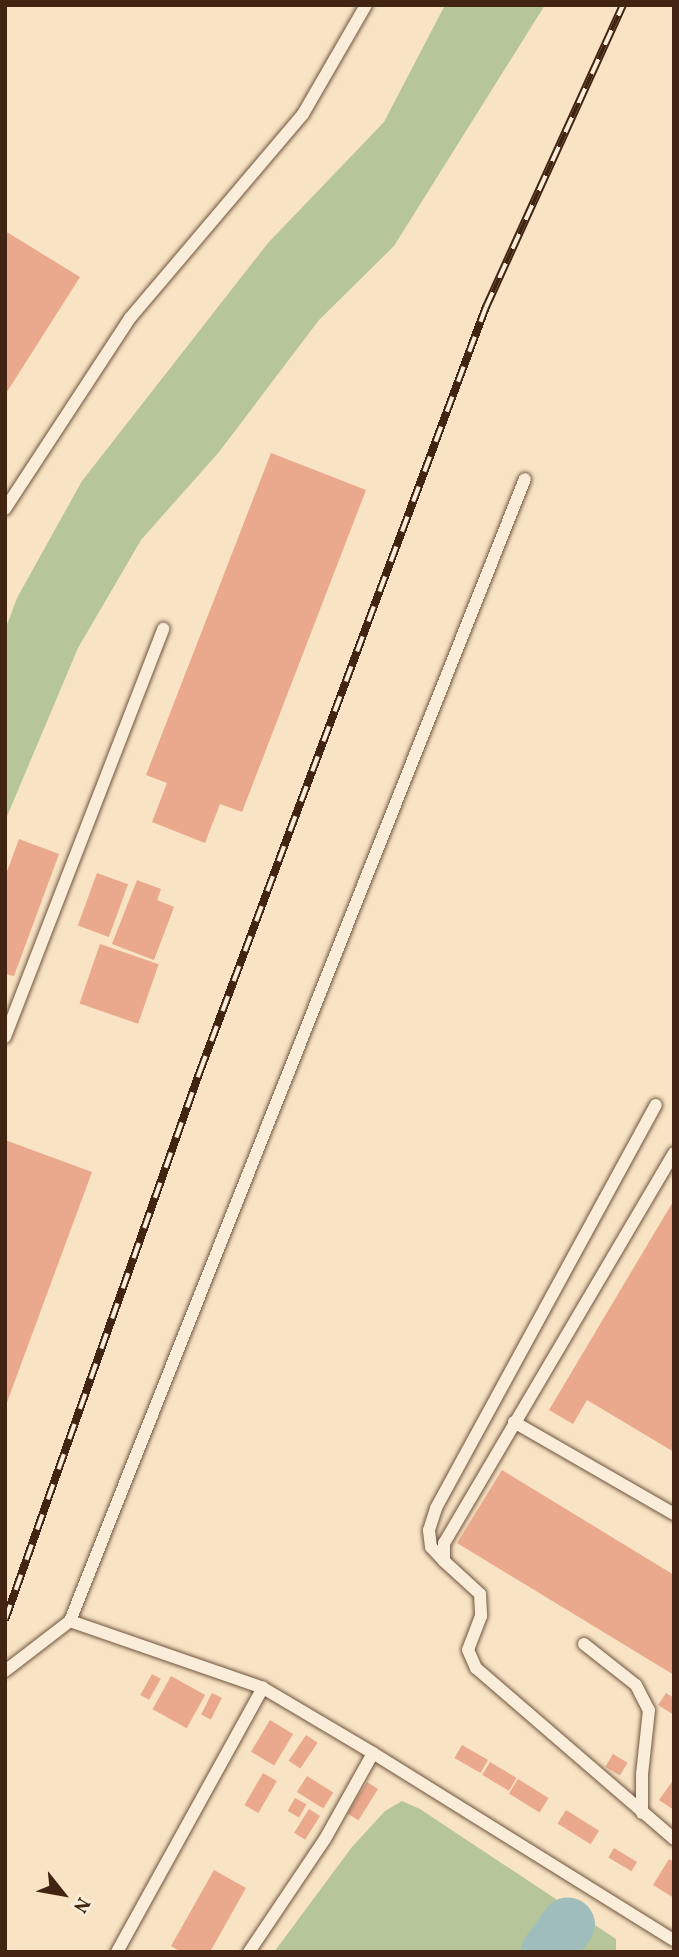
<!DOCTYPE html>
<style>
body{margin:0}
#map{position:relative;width:679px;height:1957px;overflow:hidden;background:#f8e3c4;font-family:Vollkorn,serif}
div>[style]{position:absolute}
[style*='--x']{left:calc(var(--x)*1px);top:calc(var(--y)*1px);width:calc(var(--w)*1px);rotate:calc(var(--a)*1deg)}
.green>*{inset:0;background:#b7c59a}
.river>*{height:54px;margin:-27px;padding:0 27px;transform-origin:27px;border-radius:27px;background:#9fbdba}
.building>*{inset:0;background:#eaa98c;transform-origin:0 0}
.roads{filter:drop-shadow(0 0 2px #6f543e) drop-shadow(0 0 2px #6f543e)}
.lane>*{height:12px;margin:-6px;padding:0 6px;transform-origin:6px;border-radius:6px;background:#faedd9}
.rail>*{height:8px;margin-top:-4px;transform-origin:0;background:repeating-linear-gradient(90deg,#faedd9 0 16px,#412512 0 32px);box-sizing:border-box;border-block:2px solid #412512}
span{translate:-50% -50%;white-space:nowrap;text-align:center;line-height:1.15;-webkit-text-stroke:5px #faedd9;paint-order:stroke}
.frame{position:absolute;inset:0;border:7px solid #412512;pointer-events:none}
.north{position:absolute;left:28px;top:1859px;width:70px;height:70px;-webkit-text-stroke:5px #faedd9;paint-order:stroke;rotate:121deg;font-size:19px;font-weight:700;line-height:28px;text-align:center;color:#412512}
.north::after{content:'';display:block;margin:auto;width:24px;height:32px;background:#412512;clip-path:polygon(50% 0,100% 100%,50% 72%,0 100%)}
</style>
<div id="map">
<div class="green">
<i style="clip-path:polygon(445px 5px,545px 5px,394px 246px,319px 320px,219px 452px,141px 540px,78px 648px,5px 821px,5px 630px,17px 598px,82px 481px,268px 243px,384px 122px)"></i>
<i style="clip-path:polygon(402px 1801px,420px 1809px,616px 1939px,616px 1952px,274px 1952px,352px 1847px,385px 1811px)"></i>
</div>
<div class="river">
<i style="--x:548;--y:1952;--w:34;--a:-54"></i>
</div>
<div class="building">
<i style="clip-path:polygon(5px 231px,80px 277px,5px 395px)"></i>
<i style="clip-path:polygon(271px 453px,366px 490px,242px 812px,220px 804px,205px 843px,152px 822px,167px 783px,146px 775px)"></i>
<i style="clip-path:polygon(19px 839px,59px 854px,14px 976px,5px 974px,5px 877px)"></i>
<i style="left:97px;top:873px;width:33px;height:56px;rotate:20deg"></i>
<i style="clip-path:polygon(137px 880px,161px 889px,157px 900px,174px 907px,154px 960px,112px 944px)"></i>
<i style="left:100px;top:944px;width:62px;height:63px;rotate:19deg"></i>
<i style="clip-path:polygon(5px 1140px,92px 1172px,6px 1405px,5px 1404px)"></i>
<i style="clip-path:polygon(674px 1200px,674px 1452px,587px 1400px,573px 1424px,549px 1410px)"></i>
<i style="clip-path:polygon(502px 1470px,674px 1575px,674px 1675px,457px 1543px)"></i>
<i style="left:152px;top:1674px;width:10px;height:24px;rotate:29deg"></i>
<i style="left:171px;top:1676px;width:39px;height:38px;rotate:29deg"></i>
<i style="left:212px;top:1693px;width:11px;height:24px;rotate:27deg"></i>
<i style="clip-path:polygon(666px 1693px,674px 1698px,674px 1715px,658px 1705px)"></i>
<i style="left:270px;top:1720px;width:27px;height:37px;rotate:31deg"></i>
<i style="left:306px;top:1735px;width:14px;height:31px;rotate:34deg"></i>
<i style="left:462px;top:1745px;width:30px;height:15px;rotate:30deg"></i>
<i style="left:613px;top:1754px;width:17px;height:15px;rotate:31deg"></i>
<i style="left:490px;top:1762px;width:31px;height:15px;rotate:31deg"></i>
<i style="left:263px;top:1773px;width:16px;height:37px;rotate:30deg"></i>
<i style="left:307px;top:1776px;width:31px;height:19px;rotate:32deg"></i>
<i style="left:518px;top:1779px;width:36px;height:17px;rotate:32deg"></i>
<i style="clip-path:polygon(674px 1779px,674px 1810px,659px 1800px)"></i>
<i style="left:367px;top:1782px;width:13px;height:37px;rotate:32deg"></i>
<i style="left:295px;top:1798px;width:13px;height:15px;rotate:29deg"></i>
<i style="left:309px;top:1809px;width:13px;height:28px;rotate:32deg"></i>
<i style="left:566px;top:1810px;width:39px;height:16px;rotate:32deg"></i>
<i style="left:614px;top:1848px;width:27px;height:11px;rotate:31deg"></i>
<i style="clip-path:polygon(669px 1859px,674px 1862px,674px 1898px,653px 1885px)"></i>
<i style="clip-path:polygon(214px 1870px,246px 1888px,210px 1952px,181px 1952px,171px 1946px)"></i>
</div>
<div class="roads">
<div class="lane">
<i style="--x:5;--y:509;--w:228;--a:-56.8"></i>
<i style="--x:130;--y:318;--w:267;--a:-49.7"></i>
<i style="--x:303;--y:114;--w:126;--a:-60"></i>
<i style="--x:5;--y:1037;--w:438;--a:-68.8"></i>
<i style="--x:674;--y:1153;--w:453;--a:120.5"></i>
<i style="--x:444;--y:1543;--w:18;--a:90"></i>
<i style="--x:444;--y:1561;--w:49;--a:42.5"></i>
<i style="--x:480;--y:1594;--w:22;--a:87"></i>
<i style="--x:481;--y:1616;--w:36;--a:111"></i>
<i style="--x:468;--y:1650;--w:20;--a:66"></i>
<i style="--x:476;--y:1668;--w:262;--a:40.8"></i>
<i style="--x:514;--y:1422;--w:185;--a:29.9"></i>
<i style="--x:444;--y:1561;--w:19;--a:-133"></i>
<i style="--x:431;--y:1547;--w:17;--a:-97"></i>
<i style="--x:429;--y:1530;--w:23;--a:-72"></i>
<i style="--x:436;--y:1508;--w:459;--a:-61.4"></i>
<i style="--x:70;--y:1621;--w:1229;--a:-68.28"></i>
<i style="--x:584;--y:1644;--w:66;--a:38.3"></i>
<i style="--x:636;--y:1685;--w:28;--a:63"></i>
<i style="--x:649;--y:1710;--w:64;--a:96.2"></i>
<i style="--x:642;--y:1774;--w:39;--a:90"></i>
<i style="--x:5;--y:1671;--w:82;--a:-37.6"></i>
<i style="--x:70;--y:1621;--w:204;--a:19.1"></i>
<i style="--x:263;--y:1688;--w:128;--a:30.6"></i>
<i style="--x:373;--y:1753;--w:354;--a:31.9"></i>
<i style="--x:117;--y:1952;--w:302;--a:-61.1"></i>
<i style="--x:249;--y:1952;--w:136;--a:-56.1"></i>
<i style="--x:325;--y:1839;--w:98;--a:-60.8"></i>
</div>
</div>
<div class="rail">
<i style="--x:5;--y:1620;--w:583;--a:-70.45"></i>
<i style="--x:200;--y:1071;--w:816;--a:-69.48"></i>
<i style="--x:486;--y:307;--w:332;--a:-65.6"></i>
</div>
<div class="frame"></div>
<div class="north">N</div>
</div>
